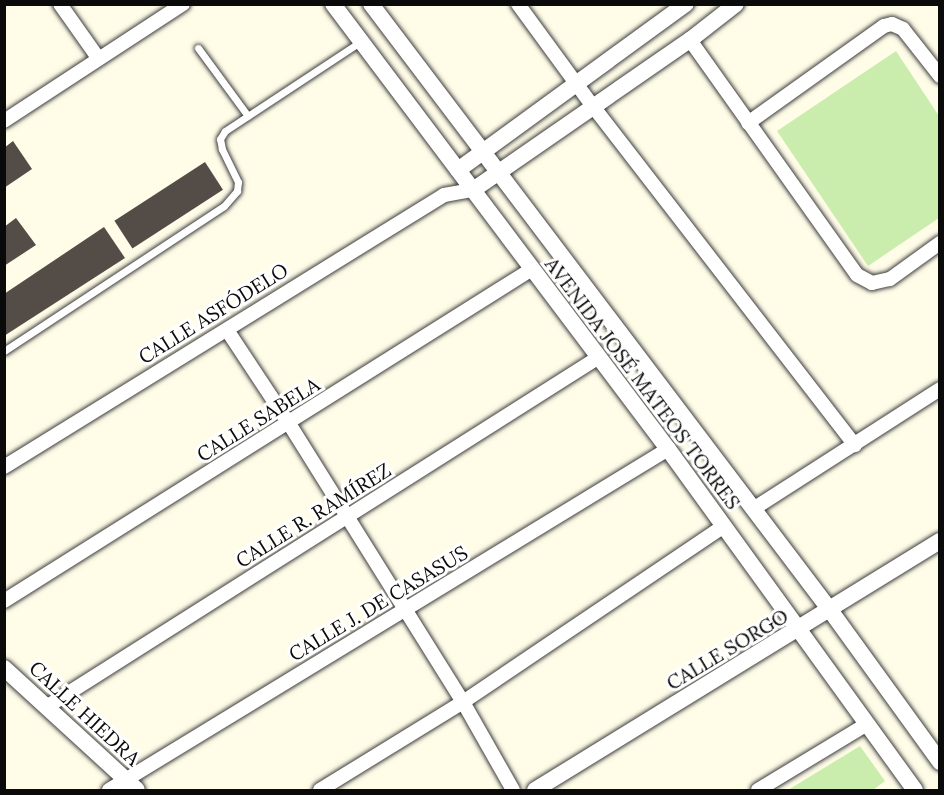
<!DOCTYPE html>
<meta charset="utf-8">
<style>
body{margin:0}
#map{position:relative;width:944px;height:795px;overflow:hidden;background:#fffce8;font-family:Lora,serif}
div>[style]{position:absolute}
[style*='--x']{left:calc(var(--x)*1px);top:calc(var(--y)*1px);width:calc(var(--w)*1px);rotate:calc(var(--a)*1deg)}
.green>*{inset:0;background:#caedae}
.building>*{inset:0;background:#544c46;transform-origin:0 0}
.roads{filter:drop-shadow(0 0 2px #3d3d3d) drop-shadow(0 0 2px #3d3d3d)}
.service>*{height:7px;margin:-3.5px;padding:0 3.5px;transform-origin:3.5px;border-radius:3.5px;background:#fff}
.minor>*{height:14px;margin:-7px;padding:0 7px;transform-origin:7px;border-radius:7px;background:#fff}
.tertiary>*{height:16px;margin:-8px;padding:0 8px;transform-origin:8px;border-radius:8px;background:#fff}
span{translate:-50% -50%;white-space:nowrap;text-align:center;line-height:1.15;-webkit-text-stroke:6px #fff;paint-order:stroke}
.street-label{font-size:20px;color:#0a0a0a}
.frame{position:absolute;inset:0;border:6px solid #0a0a0a;pointer-events:none}
</style>
<div id="map">
<div class="green">
<i style="clip-path:polygon(896px 51px,939px 116px,939px 218px,868px 266px,777px 131px)"></i>
<i style="clip-path:polygon(860px 746px,885px 781px,873px 790px,788px 790px)"></i>
</div>
<div class="building">
<i style="clip-path:polygon(13px 141px,32px 169px,4px 188px,4px 148px)"></i>
<i style="left:205px;top:162px;width:33px;height:108px;rotate:57deg"></i>
<i style="clip-path:polygon(16px 218px,36px 245px,4px 266px,4px 227px)"></i>
<i style="clip-path:polygon(104px 227px,125px 258px,4px 336px,4px 294px)"></i>
</div>
<div class="roads">
<div class="service">
<i style="--x:198;--y:48;--w:84;--a:53.7"></i>
<i style="--x:4;--y:351;--w:263;--a:-33.4"></i>
<i style="--x:224;--y:206;--w:20;--a:-49"></i>
<i style="--x:237;--y:191;--w:9;--a:-84"></i>
<i style="--x:238;--y:182;--w:37;--a:-116"></i>
<i style="--x:222;--y:149;--w:10;--a:-101"></i>
<i style="--x:220;--y:139;--w:9;--a:-58"></i>
<i style="--x:225;--y:131;--w:162;--a:-33.4"></i>
</div>
<div class="minor">
<i style="--x:60;--y:4;--w:67;--a:54.7"></i>
<i style="--x:518;--y:4;--w:125;--a:53.8"></i>
<i style="--x:592;--y:105;--w:430;--a:52.3"></i>
<i style="--x:690;--y:40;--w:288;--a:54.6"></i>
<i style="--x:857;--y:275;--w:17;--a:28"></i>
<i style="--x:872;--y:283;--w:18;--a:-13"></i>
<i style="--x:890;--y:279;--w:62;--a:-35.8"></i>
<i style="--x:4;--y:121;--w:214;--a:-33.2"></i>
<i style="--x:748;--y:123;--w:167;--a:-35.5"></i>
<i style="--x:884;--y:26;--w:8;--a:-14"></i>
<i style="--x:892;--y:24;--w:12;--a:24"></i>
<i style="--x:903;--y:29;--w:60;--a:51.8"></i>
<i style="--x:227;--y:330;--w:110;--a:56.5"></i>
<i style="--x:288;--y:422;--w:330;--a:58"></i>
<i style="--x:463;--y:702;--w:101;--a:60.4"></i>
<i style="--x:4;--y:467;--w:517;--a:-31.72"></i>
<i style="--x:444;--y:195;--w:29;--a:-10"></i>
<i style="--x:753;--y:509;--w:222;--a:-32.7"></i>
<i style="--x:4;--y:601;--w:624;--a:-32.16"></i>
<i style="--x:48;--y:706;--w:652;--a:-32.35"></i>
<i style="--x:109;--y:790;--w:655;--a:-31.38"></i>
<i style="--x:320;--y:790;--w:168;--a:-31.6"></i>
<i style="--x:463;--y:702;--w:315;--a:-34"></i>
<i style="--x:758;--y:790;--w:127;--a:-31.2"></i>
</div>
<div class="tertiary">
<i style="--x:333;--y:4;--w:557;--a:53.03"></i>
<i style="--x:668;--y:449;--w:421;--a:54.1"></i>
<i style="--x:371;--y:4;--w:760;--a:52.86"></i>
<i style="--x:830;--y:610;--w:188;--a:54.1"></i>
<i style="--x:458;--y:170;--w:282;--a:-36.1"></i>
<i style="--x:473;--y:190;--w:264;--a:-34.7"></i>
<i style="--x:690;--y:40;--w:58;--a:-38"></i>
<i style="--x:4;--y:668;--w:180;--a:42.5"></i>
<i style="--x:535;--y:790;--w:475;--a:-31.6"></i>
</div>
</div>
<div class="street-label">
<span style="left:213px;top:313px;rotate:-32deg">CALLE ASFÓDELO</span>
<span style="left:643px;top:383px;rotate:53deg">AVENIDA JOSÉ MATEOS TORRES</span>
<span style="left:258px;top:419px;rotate:-32deg">CALLE SABELA</span>
<span style="left:313px;top:515px;rotate:-32deg">CALLE R. RAMÍREZ</span>
<span style="left:378px;top:603px;rotate:-31deg">CALLE J. DE CASASUS</span>
<span style="left:727px;top:649px;rotate:-31deg">CALLE SORGO</span>
<span style="left:85px;top:713px;rotate:43deg">CALLE HIEDRA</span>
</div>
<div class="frame"></div>
</div>
